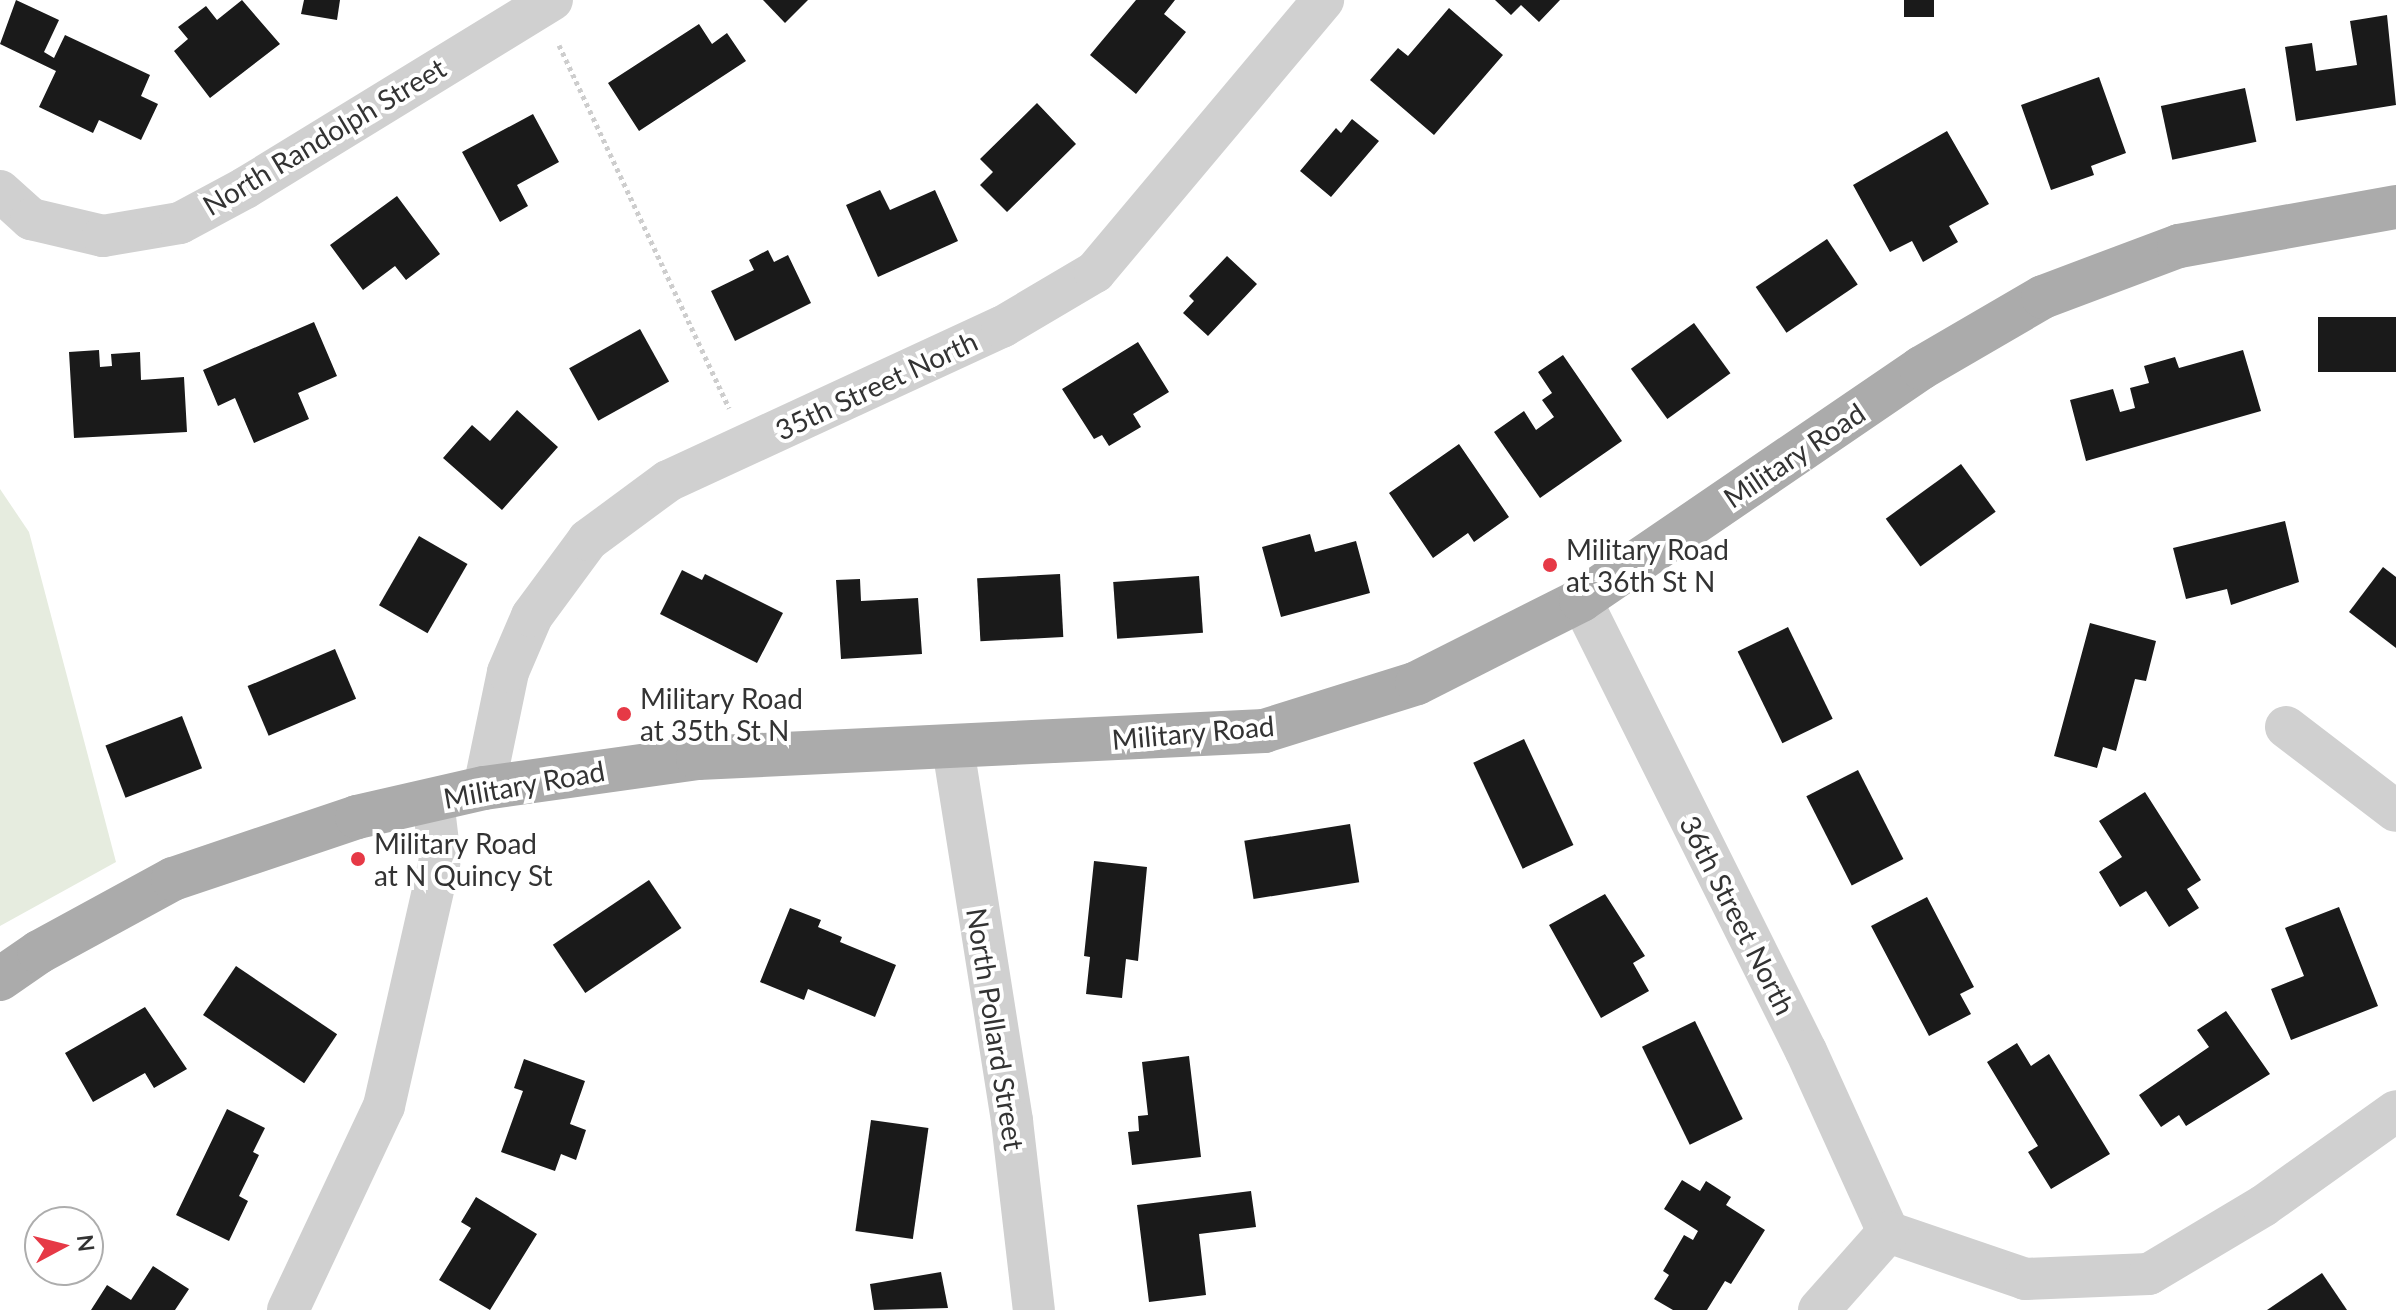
<!DOCTYPE html>
<style>
body{margin:0}
#map{position:relative;width:2396px;height:1310px;overflow:hidden;background:#fff;font-family:Lato,sans-serif}
div>[style]{position:absolute}
[style*='--x']{left:calc(var(--x)*1px);top:calc(var(--y)*1px);width:calc(var(--w)*1px);rotate:calc(var(--a)*1deg)}
.green>*{inset:0;background:#e6ecdf}
.building>*{inset:0;background:#1a1a1a;transform-origin:0 0}
.path>*{height:5px;margin-top:-2.5px;transform-origin:0;background:repeating-linear-gradient(90deg,#cdcdcd 0 4px,transparent 0 8px)}
.minor>*{height:42px;margin:-21px;padding:0 21px;transform-origin:21px;border-radius:21px;background:#d0d0d0}
.major>*{height:44px;margin:-22px;padding:0 22px;transform-origin:22px;border-radius:22px;background:#ababab}
.dots>*{width:22px;height:22px;translate:-50% -50%;box-sizing:border-box;border:4px solid #fff;border-radius:50%}
span{translate:-50% -50%;white-space:nowrap;text-align:center;line-height:1.15;-webkit-text-stroke:8px #fff;paint-order:stroke}
.street-label{font-size:28px;color:#333}
.poi-label{font-size:28px;color:#333}
.left{translate:0 -50%;text-align:left}
.north{position:absolute;left:24px;top:1206px;width:80px;height:80px;box-sizing:border-box;background:#fff;border:2px solid #adadad;border-radius:50%;rotate:83deg;font-size:22px;font-weight:700;line-height:32px;text-align:center;color:#333}
.north::after{content:'';display:block;margin:auto;width:28px;height:36px;background:#e63946;clip-path:polygon(50% 0,100% 100%,50% 72%,0 100%)}
</style>
<div id="map">
<div class="green">
<i style="clip-path:polygon(0 489px,29px 532px,116px 862px,0 926px)"></i>
</div>
<div class="building">
<i style="clip-path:polygon(16px 0,59px 20px,44px 52px,54px 58px,65px 35px,150px 75px,141px 96px,158px 104px,141px 140px,99px 120px,93px 133px,39px 107px,56px 71px,0 44px)"></i>
<i style="clip-path:polygon(242px 0,280px 44px,210px 98px,174px 51px,188px 39px,178px 27px,206px 6px,217px 20px)"></i>
<i style="clip-path:polygon(304px 0,340px 0,337px 20px,301px 14px)"></i>
<i style="clip-path:polygon(763px 0,808px 0,785px 23px)"></i>
<i style="clip-path:polygon(1136px 0,1175px 0,1164px 14px,1186px 32px,1136px 94px,1090px 55px)"></i>
<i style="clip-path:polygon(1495px 0,1560px 0,1539px 22px,1521px 5px,1511px 15px)"></i>
<i style="left:1904px;top:0;width:30px;height:17px"></i>
<i style="clip-path:polygon(1449px 8px,1503px 55px,1434px 135px,1370px 80px,1398px 48px,1408px 56px)"></i>
<i style="clip-path:polygon(2387px 15px,2396px 105px,2296px 121px,2285px 47px,2312px 43px,2316px 71px,2357px 65px,2350px 21px)"></i>
<i style="clip-path:polygon(699px 24px,712px 44px,727px 33px,746px 61px,639px 131px,608px 83px)"></i>
<i style="clip-path:polygon(2099px 77px,2126px 153px,2091px 166px,2094px 175px,2051px 190px,2021px 105px)"></i>
<i style="left:2245px;top:88px;width:55px;height:86px;rotate:78deg"></i>
<i style="clip-path:polygon(1037px 103px,1076px 144px,1007px 212px,980px 185px,993px 172px,980px 159px)"></i>
<i style="clip-path:polygon(533px 114px,559px 162px,517px 185px,528px 206px,500px 222px,462px 152px)"></i>
<i style="clip-path:polygon(1352px 119px,1379px 141px,1331px 197px,1300px 171px,1336px 128px,1341px 133px)"></i>
<i style="clip-path:polygon(1947px 131px,1989px 204px,1949px 226px,1958px 242px,1923px 262px,1912px 241px,1890px 252px,1853px 185px)"></i>
<i style="clip-path:polygon(880px 190px,890px 210px,935px 190px,958px 241px,878px 277px,846px 205px)"></i>
<i style="clip-path:polygon(397px 196px,440px 254px,406px 280px,395px 266px,363px 290px,330px 245px)"></i>
<i style="left:1827px;top:239px;width:55px;height:86px;rotate:56deg"></i>
<i style="clip-path:polygon(768px 250px,774px 262px,788px 255px,811px 303px,735px 341px,711px 291px,754px 270px,749px 260px)"></i>
<i style="clip-path:polygon(1227px 256px,1257px 284px,1208px 336px,1183px 313px,1194px 301px,1189px 296px)"></i>
<i style="left:2396px;top:317px;width:55px;height:78px;rotate:90deg"></i>
<i style="clip-path:polygon(314px 322px,337px 376px,298px 393px,309px 419px,254px 443px,235px 398px,218px 406px,203px 370px)"></i>
<i style="left:1694px;top:323px;width:62px;height:78px;rotate:54deg"></i>
<i style="left:640px;top:329px;width:60px;height:81px;rotate:61deg"></i>
<i style="clip-path:polygon(1138px 342px,1169px 392px,1133px 414px,1141px 427px,1109px 446px,1102px 435px,1094px 439px,1062px 389px)"></i>
<i style="clip-path:polygon(99px 350px,100px 367px,112px 366px,111px 354px,140px 352px,141px 380px,184px 377px,187px 432px,74px 438px,69px 352px)"></i>
<i style="clip-path:polygon(2243px 350px,2261px 411px,2086px 461px,2070px 400px,2113px 389px,2120px 412px,2135px 408px,2130px 388px,2149px 383px,2144px 366px,2175px 357px,2179px 368px)"></i>
<i style="clip-path:polygon(1563px 355px,1622px 441px,1540px 498px,1494px 432px,1524px 411px,1536px 430px,1554px 417px,1542px 400px,1552px 393px,1538px 372px)"></i>
<i style="clip-path:polygon(517px 410px,558px 447px,502px 510px,443px 458px,472px 425px,490px 441px)"></i>
<i style="clip-path:polygon(1459px 444px,1509px 517px,1474px 542px,1468px 533px,1433px 558px,1389px 493px)"></i>
<i style="left:1961px;top:464px;width:59px;height:93px;rotate:54deg"></i>
<i style="clip-path:polygon(2285px 521px,2299px 582px,2231px 605px,2227px 589px,2186px 599px,2173px 548px)"></i>
<i style="clip-path:polygon(1310px 534px,1315px 552px,1356px 541px,1370px 593px,1281px 617px,1262px 547px)"></i>
<i style="left:419px;top:536px;width:56px;height:80px;rotate:30deg"></i>
<i style="clip-path:polygon(2383px 567px,2396px 577px,2396px 648px,2349px 612px)"></i>
<i style="clip-path:polygon(682px 570px,702px 580px,705px 574px,783px 613px,757px 663px,660px 614px)"></i>
<i style="left:1060px;top:574px;width:63px;height:83px;rotate:87deg"></i>
<i style="left:1199px;top:576px;width:57px;height:86px;rotate:86deg"></i>
<i style="clip-path:polygon(860px 579px,861px 601px,918px 598px,922px 654px,841px 659px,836px 580px)"></i>
<i style="clip-path:polygon(2090px 623px,2156px 641px,2146px 681px,2135px 679px,2116px 751px,2103px 747px,2097px 768px,2054px 756px)"></i>
<i style="left:1788px;top:627px;width:102px;height:56px;rotate:64deg"></i>
<i style="left:335px;top:649px;width:54px;height:95px;rotate:67deg"></i>
<i style="left:182px;top:716px;width:56px;height:82px;rotate:69deg"></i>
<i style="left:1524px;top:739px;width:117px;height:56px;rotate:65deg"></i>
<i style="left:1858px;top:770px;width:100px;height:58px;rotate:63deg"></i>
<i style="clip-path:polygon(2145px 792px,2201px 880px,2187px 889px,2199px 908px,2169px 927px,2146px 891px,2120px 907px,2099px 872px,2122px 857px,2099px 821px)"></i>
<i style="left:1350px;top:824px;width:59px;height:107px;rotate:81deg"></i>
<i style="clip-path:polygon(1094px 861px,1147px 867px,1138px 961px,1126px 959px,1122px 998px,1086px 994px,1090px 957px,1084px 956px)"></i>
<i style="left:649px;top:880px;width:58px;height:116px;rotate:56deg"></i>
<i style="clip-path:polygon(1605px 894px,1645px 956px,1633px 963px,1649px 991px,1601px 1018px,1549px 925px)"></i>
<i style="clip-path:polygon(1927px 897px,1974px 987px,1960px 994px,1971px 1014px,1929px 1036px,1871px 926px)"></i>
<i style="clip-path:polygon(2339px 907px,2378px 1006px,2291px 1040px,2271px 989px,2304px 976px,2285px 928px)"></i>
<i style="clip-path:polygon(790px 908px,821px 920px,818px 927px,842px 937px,840px 942px,896px 965px,875px 1017px,808px 989px,804px 1000px,760px 982px)"></i>
<i style="left:236px;top:966px;width:122px;height:59px;rotate:34deg"></i>
<i style="clip-path:polygon(145px 1007px,187px 1069px,154px 1088px,145px 1073px,93px 1102px,65px 1053px)"></i>
<i style="clip-path:polygon(2226px 1011px,2270px 1074px,2186px 1126px,2179px 1115px,2161px 1127px,2139px 1095px,2209px 1047px,2197px 1030px)"></i>
<i style="left:1695px;top:1021px;width:109px;height:59px;rotate:64deg"></i>
<i style="clip-path:polygon(2017px 1043px,2031px 1066px,2049px 1054px,2110px 1154px,2051px 1189px,2028px 1152px,2038px 1146px,1987px 1062px)"></i>
<i style="clip-path:polygon(1189px 1056px,1201px 1157px,1132px 1165px,1128px 1132px,1139px 1131px,1138px 1116px,1148px 1115px,1142px 1062px)"></i>
<i style="clip-path:polygon(524px 1059px,585px 1081px,570px 1124px,586px 1130px,576px 1160px,561px 1154px,555px 1171px,501px 1152px,523px 1091px,514px 1088px)"></i>
<i style="clip-path:polygon(227px 1109px,265px 1128px,253px 1152px,259px 1155px,239px 1196px,248px 1201px,229px 1241px,176px 1215px)"></i>
<i style="left:871px;top:1120px;width:58px;height:112px;rotate:8deg"></i>
<i style="clip-path:polygon(1682px 1180px,1700px 1191px,1706px 1181px,1731px 1197px,1726px 1205px,1765px 1230px,1731px 1284px,1725px 1281px,1707px 1310px,1673px 1310px,1654px 1299px,1669px 1275px,1663px 1271px,1684px 1235px,1693px 1240px,1698px 1231px,1664px 1209px)"></i>
<i style="clip-path:polygon(1251px 1191px,1256px 1227px,1199px 1234px,1206px 1295px,1149px 1302px,1137px 1205px)"></i>
<i style="clip-path:polygon(476px 1197px,537px 1234px,490px 1310px,439px 1280px,471px 1228px,461px 1222px)"></i>
<i style="clip-path:polygon(153px 1266px,189px 1289px,175px 1310px,91px 1310px,107px 1285px,131px 1300px)"></i>
<i style="clip-path:polygon(941px 1272px,948px 1308px,874px 1310px,870px 1284px)"></i>
<i style="clip-path:polygon(2322px 1273px,2347px 1310px,2267px 1310px)"></i>
</div>
<div class="path">
<i style="--x:559;--y:45;--w:401;--a:64.9"></i>
</div>
<div class="minor">
<i style="--x:0;--y:191;--w:42;--a:42.1"></i>
<i style="--x:31;--y:219;--w:74;--a:13.3"></i>
<i style="--x:103;--y:236;--w:78;--a:-9.6"></i>
<i style="--x:180;--y:223;--w:74;--a:-28.3"></i>
<i style="--x:245;--y:188;--w:360;--a:-31.5"></i>
<i style="--x:1581;--y:600;--w:504;--a:63.49"></i>
<i style="--x:1806;--y:1051;--w:199;--a:65.6"></i>
<i style="--x:2286;--y:727;--w:138;--a:37.4"></i>
<i style="--x:953;--y:748;--w:378;--a:81"></i>
<i style="--x:1012;--y:1121;--w:190;--a:83.4"></i>
<i style="--x:484;--y:788;--w:118;--a:-78.3"></i>
<i style="--x:508;--y:672;--w:61;--a:-66.8"></i>
<i style="--x:532;--y:616;--w:94;--a:-53.6"></i>
<i style="--x:588;--y:540;--w:99;--a:-36.4"></i>
<i style="--x:668;--y:481;--w:368;--a:-24.8"></i>
<i style="--x:1002;--y:327;--w:108;--a:-30.6"></i>
<i style="--x:1095;--y:272;--w:355;--a:-50"></i>
<i style="--x:1888;--y:1232;--w:145;--a:18.9"></i>
<i style="--x:2025;--y:1279;--w:124;--a:-2.3"></i>
<i style="--x:2149;--y:1274;--w:133;--a:-30.8"></i>
<i style="--x:2263;--y:1206;--w:163;--a:-35.5"></i>
<i style="--x:288;--y:1310;--w:225;--a:-64.8"></i>
<i style="--x:384;--y:1106;--w:253;--a:-77.2"></i>
<i style="--x:440;--y:859;--w:59;--a:-96.8"></i>
<i style="--x:1819;--y:1310;--w:104;--a:-48.5"></i>
</div>
<div class="major">
<i style="--x:0;--y:979;--w:47;--a:-34.7"></i>
<i style="--x:39;--y:952;--w:153;--a:-28.6"></i>
<i style="--x:173;--y:879;--w:194;--a:-18.6"></i>
<i style="--x:357;--y:817;--w:130;--a:-12.9"></i>
<i style="--x:484;--y:788;--w:216;--a:-8"></i>
<i style="--x:698;--y:758;--w:567;--a:-2.73"></i>
<i style="--x:1264;--y:731;--w:160;--a:-17.4"></i>
<i style="--x:1417;--y:683;--w:184;--a:-26.8"></i>
<i style="--x:1581;--y:600;--w:412;--a:-34.3"></i>
<i style="--x:1921;--y:368;--w:141;--a:-30.2"></i>
<i style="--x:2043;--y:297;--w:145;--a:-20.6"></i>
<i style="--x:2179;--y:246;--w:220;--a:-10.2"></i>
</div>
<div class="dots">
<i style="left:1550px;top:565px;background:#e63946"></i>
<i style="left:624px;top:714px;background:#e63946"></i>
<i style="left:358px;top:859px;background:#e63946"></i>
</div>
<div class="street-label">
<span style="left:324px;top:136px;rotate:-31deg">North Randolph Street</span>
<span style="left:876px;top:385px;rotate:-25deg">35th Street North</span>
<span style="left:1794px;top:455px;rotate:-34deg">Military Road</span>
<span style="left:1193px;top:732px;rotate:-5deg">Military Road</span>
<span style="left:524px;top:784px;rotate:-10deg">Military Road</span>
<span style="left:1738px;top:915px;rotate:63deg">36th Street North</span>
<span style="left:996px;top:1029px;rotate:81deg">North Pollard Street</span>
</div>
<div class="poi-label">
<span class="left" style="left:1566px;top:565px">Military Road<br>at 36th St N</span>
<span class="left" style="left:640px;top:714px">Military Road<br>at 35th St N</span>
<span class="left" style="left:374px;top:859px">Military Road<br>at N Quincy St</span>
</div>
<div class="north">N</div>
</div>
